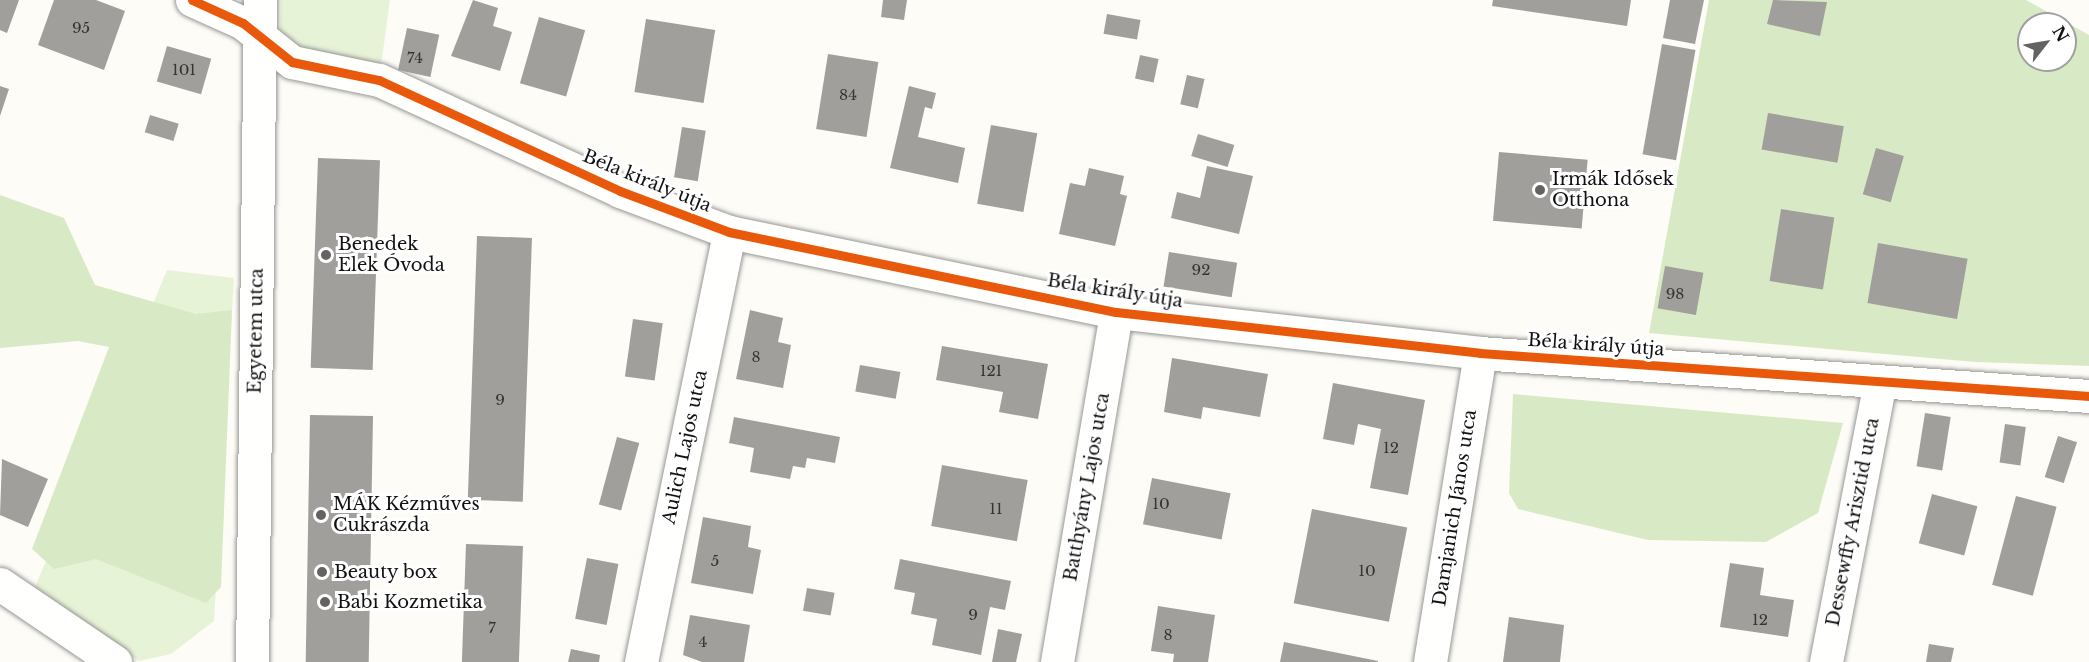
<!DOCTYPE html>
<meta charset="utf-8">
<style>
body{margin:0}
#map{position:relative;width:2089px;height:662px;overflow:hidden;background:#fdfcf7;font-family:"Libre Baskerville",serif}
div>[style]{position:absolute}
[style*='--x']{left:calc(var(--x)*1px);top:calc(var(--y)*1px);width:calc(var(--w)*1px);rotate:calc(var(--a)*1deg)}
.green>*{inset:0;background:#e7f3d7}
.forest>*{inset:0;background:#d8eac5}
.building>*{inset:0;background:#a19f9c;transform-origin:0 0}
.roads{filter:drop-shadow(0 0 2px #979795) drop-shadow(0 0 2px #979795)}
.street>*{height:33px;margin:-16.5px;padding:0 16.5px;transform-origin:16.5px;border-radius:16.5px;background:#fffffe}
.cycleway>*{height:9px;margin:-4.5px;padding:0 4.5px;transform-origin:4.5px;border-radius:4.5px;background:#e8590c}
.dots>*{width:16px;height:16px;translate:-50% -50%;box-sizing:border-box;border:3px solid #fff;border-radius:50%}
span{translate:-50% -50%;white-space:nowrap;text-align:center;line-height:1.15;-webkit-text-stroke:6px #fff;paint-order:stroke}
.number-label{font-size:15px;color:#353434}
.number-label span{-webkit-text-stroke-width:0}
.poi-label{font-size:18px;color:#111}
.left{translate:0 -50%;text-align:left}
.street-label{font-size:18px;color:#111}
.north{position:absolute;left:2017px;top:12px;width:60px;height:60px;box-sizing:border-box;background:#fff;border:2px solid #a0a0a0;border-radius:50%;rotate:59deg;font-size:16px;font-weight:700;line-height:24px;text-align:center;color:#111}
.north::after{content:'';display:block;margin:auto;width:21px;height:27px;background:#646362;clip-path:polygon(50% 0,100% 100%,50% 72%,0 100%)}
</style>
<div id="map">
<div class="green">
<i style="clip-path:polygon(281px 0,390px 0,379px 80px,312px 59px,280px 35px)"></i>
<i style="clip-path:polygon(167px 270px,234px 278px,214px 621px,171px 654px,139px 661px,33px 592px)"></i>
</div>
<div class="forest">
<i style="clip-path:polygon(evenodd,1709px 0,2026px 0,2089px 35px,2089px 366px,1975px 362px,1649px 333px,1709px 0,2029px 24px,2065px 24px,2065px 60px,2029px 60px,2029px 24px)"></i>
<i style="clip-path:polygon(0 195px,64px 218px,95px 285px,196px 314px,232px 310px,221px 587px,206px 603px,96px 559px,54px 569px,32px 549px,109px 347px,78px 341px,0 348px)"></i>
<i style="clip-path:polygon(1513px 394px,1843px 423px,1818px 513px,1766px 542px,1648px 540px,1518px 509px,1509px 493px)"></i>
</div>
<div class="building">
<i style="clip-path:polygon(0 0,19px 0,7px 33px,0 30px)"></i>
<i style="clip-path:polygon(54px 0,96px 0,125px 11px,104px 70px,38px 45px)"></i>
<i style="clip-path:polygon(473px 0,498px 8px,493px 26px,512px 32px,500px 71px,451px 56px)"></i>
<i style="clip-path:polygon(883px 0,907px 0,904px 20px,881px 17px)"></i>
<i style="clip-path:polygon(1493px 0,1631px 0,1627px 26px,1492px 6px)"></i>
<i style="clip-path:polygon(1670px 0,1704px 0,1695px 44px,1663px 38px)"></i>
<i style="clip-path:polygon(1773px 0,1827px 2px,1820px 36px,1767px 24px)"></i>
<i style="left:1107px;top:14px;width:34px;height:20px;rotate:10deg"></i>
<i style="left:539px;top:17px;width:48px;height:69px;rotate:16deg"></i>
<i style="left:646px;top:19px;width:70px;height:74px;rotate:9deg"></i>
<i style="left:407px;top:28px;width:33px;height:43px;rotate:12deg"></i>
<i style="left:1662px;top:44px;width:34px;height:112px;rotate:10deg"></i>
<i style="left:167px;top:46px;width:46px;height:37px;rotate:16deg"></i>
<i style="left:828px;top:54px;width:51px;height:76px;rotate:9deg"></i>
<i style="left:1140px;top:55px;width:19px;height:24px;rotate:12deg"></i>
<i style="left:1187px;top:75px;width:18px;height:30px;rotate:13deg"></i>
<i style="clip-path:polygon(0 86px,9px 89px,0 116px)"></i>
<i style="clip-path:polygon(909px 86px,936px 93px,932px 109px,925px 107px,918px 137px,965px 148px,958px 183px,890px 168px)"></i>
<i style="left:1768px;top:113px;width:77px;height:37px;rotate:10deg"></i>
<i style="left:150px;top:115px;width:30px;height:18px;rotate:17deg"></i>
<i style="left:991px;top:125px;width:47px;height:80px;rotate:10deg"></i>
<i style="left:682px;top:127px;width:24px;height:51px;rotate:9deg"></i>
<i style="left:1198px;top:134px;width:38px;height:23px;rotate:17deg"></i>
<i style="left:1876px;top:148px;width:29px;height:48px;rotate:16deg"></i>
<i style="left:1499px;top:152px;width:89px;height:69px;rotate:5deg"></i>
<i style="left:318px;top:158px;width:62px;height:210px;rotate:2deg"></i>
<i style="clip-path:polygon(1207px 166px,1253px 176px,1239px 234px,1171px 218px,1177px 192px,1200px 198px)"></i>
<i style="clip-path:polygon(1089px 168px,1124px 176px,1120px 194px,1127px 196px,1115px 246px,1059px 234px,1070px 183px,1085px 186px)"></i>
<i style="left:1781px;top:209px;width:54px;height:73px;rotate:9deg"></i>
<i style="left:477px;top:236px;width:55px;height:264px;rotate:2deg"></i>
<i style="left:1878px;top:243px;width:91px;height:61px;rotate:10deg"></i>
<i style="left:1169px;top:252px;width:69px;height:35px;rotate:9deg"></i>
<i style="left:1665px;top:266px;width:39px;height:43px;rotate:10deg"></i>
<i style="clip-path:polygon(750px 310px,783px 318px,778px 342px,791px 345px,783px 388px,736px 379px)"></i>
<i style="left:633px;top:319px;width:30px;height:58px;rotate:8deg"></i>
<i style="clip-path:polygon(942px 346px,1048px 364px,1038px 419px,999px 412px,1003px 392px,936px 380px)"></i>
<i style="clip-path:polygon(1172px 358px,1268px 374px,1260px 417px,1203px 407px,1201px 419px,1164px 412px)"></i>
<i style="left:860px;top:365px;width:41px;height:27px;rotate:10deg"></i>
<i style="clip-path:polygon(1333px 383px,1425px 400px,1408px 495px,1370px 488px,1381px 429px,1358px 424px,1354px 445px,1323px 439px)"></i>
<i style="left:1925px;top:413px;width:26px;height:54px;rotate:9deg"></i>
<i style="left:310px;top:415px;width:63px;height:247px;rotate:1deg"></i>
<i style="clip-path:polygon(734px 417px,840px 437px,835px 463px,807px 458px,805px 468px,793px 466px,790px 479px,750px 472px,754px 448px,729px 443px)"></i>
<i style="left:2005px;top:424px;width:21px;height:39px;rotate:8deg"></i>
<i style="left:2058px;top:436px;width:20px;height:43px;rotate:18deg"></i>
<i style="left:617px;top:437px;width:23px;height:70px;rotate:15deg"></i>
<i style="clip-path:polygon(2px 459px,48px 479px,28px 527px,0 515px)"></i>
<i style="left:942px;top:465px;width:87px;height:62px;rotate:10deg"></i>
<i style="left:1152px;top:478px;width:80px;height:47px;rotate:11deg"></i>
<i style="left:1932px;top:494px;width:47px;height:51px;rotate:15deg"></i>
<i style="left:2016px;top:496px;width:42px;height:92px;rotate:15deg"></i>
<i style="left:1312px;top:509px;width:97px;height:96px;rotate:11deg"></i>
<i style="clip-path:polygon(703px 517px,751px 526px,748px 547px,761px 550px,753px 594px,691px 583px)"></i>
<i style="left:466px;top:544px;width:57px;height:118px;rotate:2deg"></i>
<i style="left:587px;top:558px;width:32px;height:62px;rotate:11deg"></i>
<i style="clip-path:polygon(900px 559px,1011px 581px,1005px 610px,990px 607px,981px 655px,932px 645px,937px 619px,911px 614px,915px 593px,894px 589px)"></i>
<i style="clip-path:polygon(1730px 563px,1764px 568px,1760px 595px,1794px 600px,1788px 637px,1720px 627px)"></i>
<i style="left:807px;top:588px;width:28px;height:23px;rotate:10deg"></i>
<i style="clip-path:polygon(1158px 606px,1215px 615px,1208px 662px,1173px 662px,1174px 654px,1151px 651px)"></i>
<i style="clip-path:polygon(690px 615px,750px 625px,744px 662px,702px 662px,683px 655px)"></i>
<i style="clip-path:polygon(1509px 617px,1564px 625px,1560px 662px,1503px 662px)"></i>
<i style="clip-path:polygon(998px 629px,1022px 634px,1016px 662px,992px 662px)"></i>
<i style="clip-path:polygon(1284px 642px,1378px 661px,1378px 662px,1280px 662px)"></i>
<i style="clip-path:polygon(1929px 644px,1954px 648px,1951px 662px,1926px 662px)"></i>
<i style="clip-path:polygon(571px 649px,600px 655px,599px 662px,568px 662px)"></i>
</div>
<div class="roads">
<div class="street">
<i style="--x:192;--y:0;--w:56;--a:24.3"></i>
<i style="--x:243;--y:23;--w:63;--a:38.5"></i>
<i style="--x:292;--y:62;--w:89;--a:11.7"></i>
<i style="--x:379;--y:80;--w:265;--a:24.7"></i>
<i style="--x:620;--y:191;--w:116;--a:20.6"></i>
<i style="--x:729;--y:232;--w:395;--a:11.7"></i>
<i style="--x:1116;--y:312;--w:366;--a:6.4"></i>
<i style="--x:1480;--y:353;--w:611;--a:4.04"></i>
<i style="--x:0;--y:584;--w:139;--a:34.1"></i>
<i style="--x:252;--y:662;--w:662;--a:-89.31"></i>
<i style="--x:641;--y:662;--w:439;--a:-78.4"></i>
<i style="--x:1057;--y:662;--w:355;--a:-80.4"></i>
<i style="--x:1430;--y:662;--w:313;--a:-80.8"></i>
<i style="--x:1826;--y:662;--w:285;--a:-79.1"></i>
</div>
</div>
<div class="cycleway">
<i style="--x:192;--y:0;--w:56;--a:24.3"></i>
<i style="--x:243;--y:23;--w:63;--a:38.5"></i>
<i style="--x:292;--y:62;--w:89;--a:11.7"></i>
<i style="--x:379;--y:80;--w:265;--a:24.7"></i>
<i style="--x:620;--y:191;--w:116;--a:20.6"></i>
<i style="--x:729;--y:232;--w:395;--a:11.7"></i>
<i style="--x:1116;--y:312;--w:366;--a:6.4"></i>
<i style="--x:1480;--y:353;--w:611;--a:4.04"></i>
</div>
<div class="dots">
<i style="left:1540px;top:190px;background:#646362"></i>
<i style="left:326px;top:255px;background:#646362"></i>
<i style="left:321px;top:515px;background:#646362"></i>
<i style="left:322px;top:572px;background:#646362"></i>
<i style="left:325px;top:602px;background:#646362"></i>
</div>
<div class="number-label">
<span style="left:81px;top:28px">95</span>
<span style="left:415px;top:58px">74</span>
<span style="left:184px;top:70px">101</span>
<span style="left:848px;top:95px">84</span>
<span style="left:1201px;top:270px">92</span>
<span style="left:1675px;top:294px">98</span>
<span style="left:756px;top:357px">8</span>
<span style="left:991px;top:371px">121</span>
<span style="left:500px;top:400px">9</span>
<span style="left:1391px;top:448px">12</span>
<span style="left:1161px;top:504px">10</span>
<span style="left:996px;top:509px">11</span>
<span style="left:715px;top:561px">5</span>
<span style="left:1367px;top:571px">10</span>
<span style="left:973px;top:615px">9</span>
<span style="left:1760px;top:620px">12</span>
<span style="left:492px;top:628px">7</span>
<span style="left:1168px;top:635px">8</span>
<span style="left:703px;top:642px">4</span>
</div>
<div class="poi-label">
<span class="left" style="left:1552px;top:190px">Irmák Idősek<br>Otthona</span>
<span class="left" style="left:338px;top:255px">Benedek<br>Elek Óvoda</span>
<span class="left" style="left:333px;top:515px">MÁK Kézműves<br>Cukrászda</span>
<span class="left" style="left:334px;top:572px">Beauty box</span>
<span class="left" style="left:337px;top:602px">Babi Kozmetika</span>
</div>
<div class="street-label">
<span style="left:647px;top:181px;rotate:22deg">Béla király útja</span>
<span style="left:1115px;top:291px;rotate:9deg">Béla király útja</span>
<span style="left:256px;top:331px;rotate:-89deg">Egyetem utca</span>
<span style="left:1596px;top:345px;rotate:4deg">Béla király útja</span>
<span style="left:685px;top:447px;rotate:-78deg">Aulich Lajos utca</span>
<span style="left:1087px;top:487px;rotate:-80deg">Batthyány Lajos utca</span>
<span style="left:1455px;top:508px;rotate:-81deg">Damjanich János utca</span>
<span style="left:1853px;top:522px;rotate:-79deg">Dessewffy Arisztid utca</span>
</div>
<div class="north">N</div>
</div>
